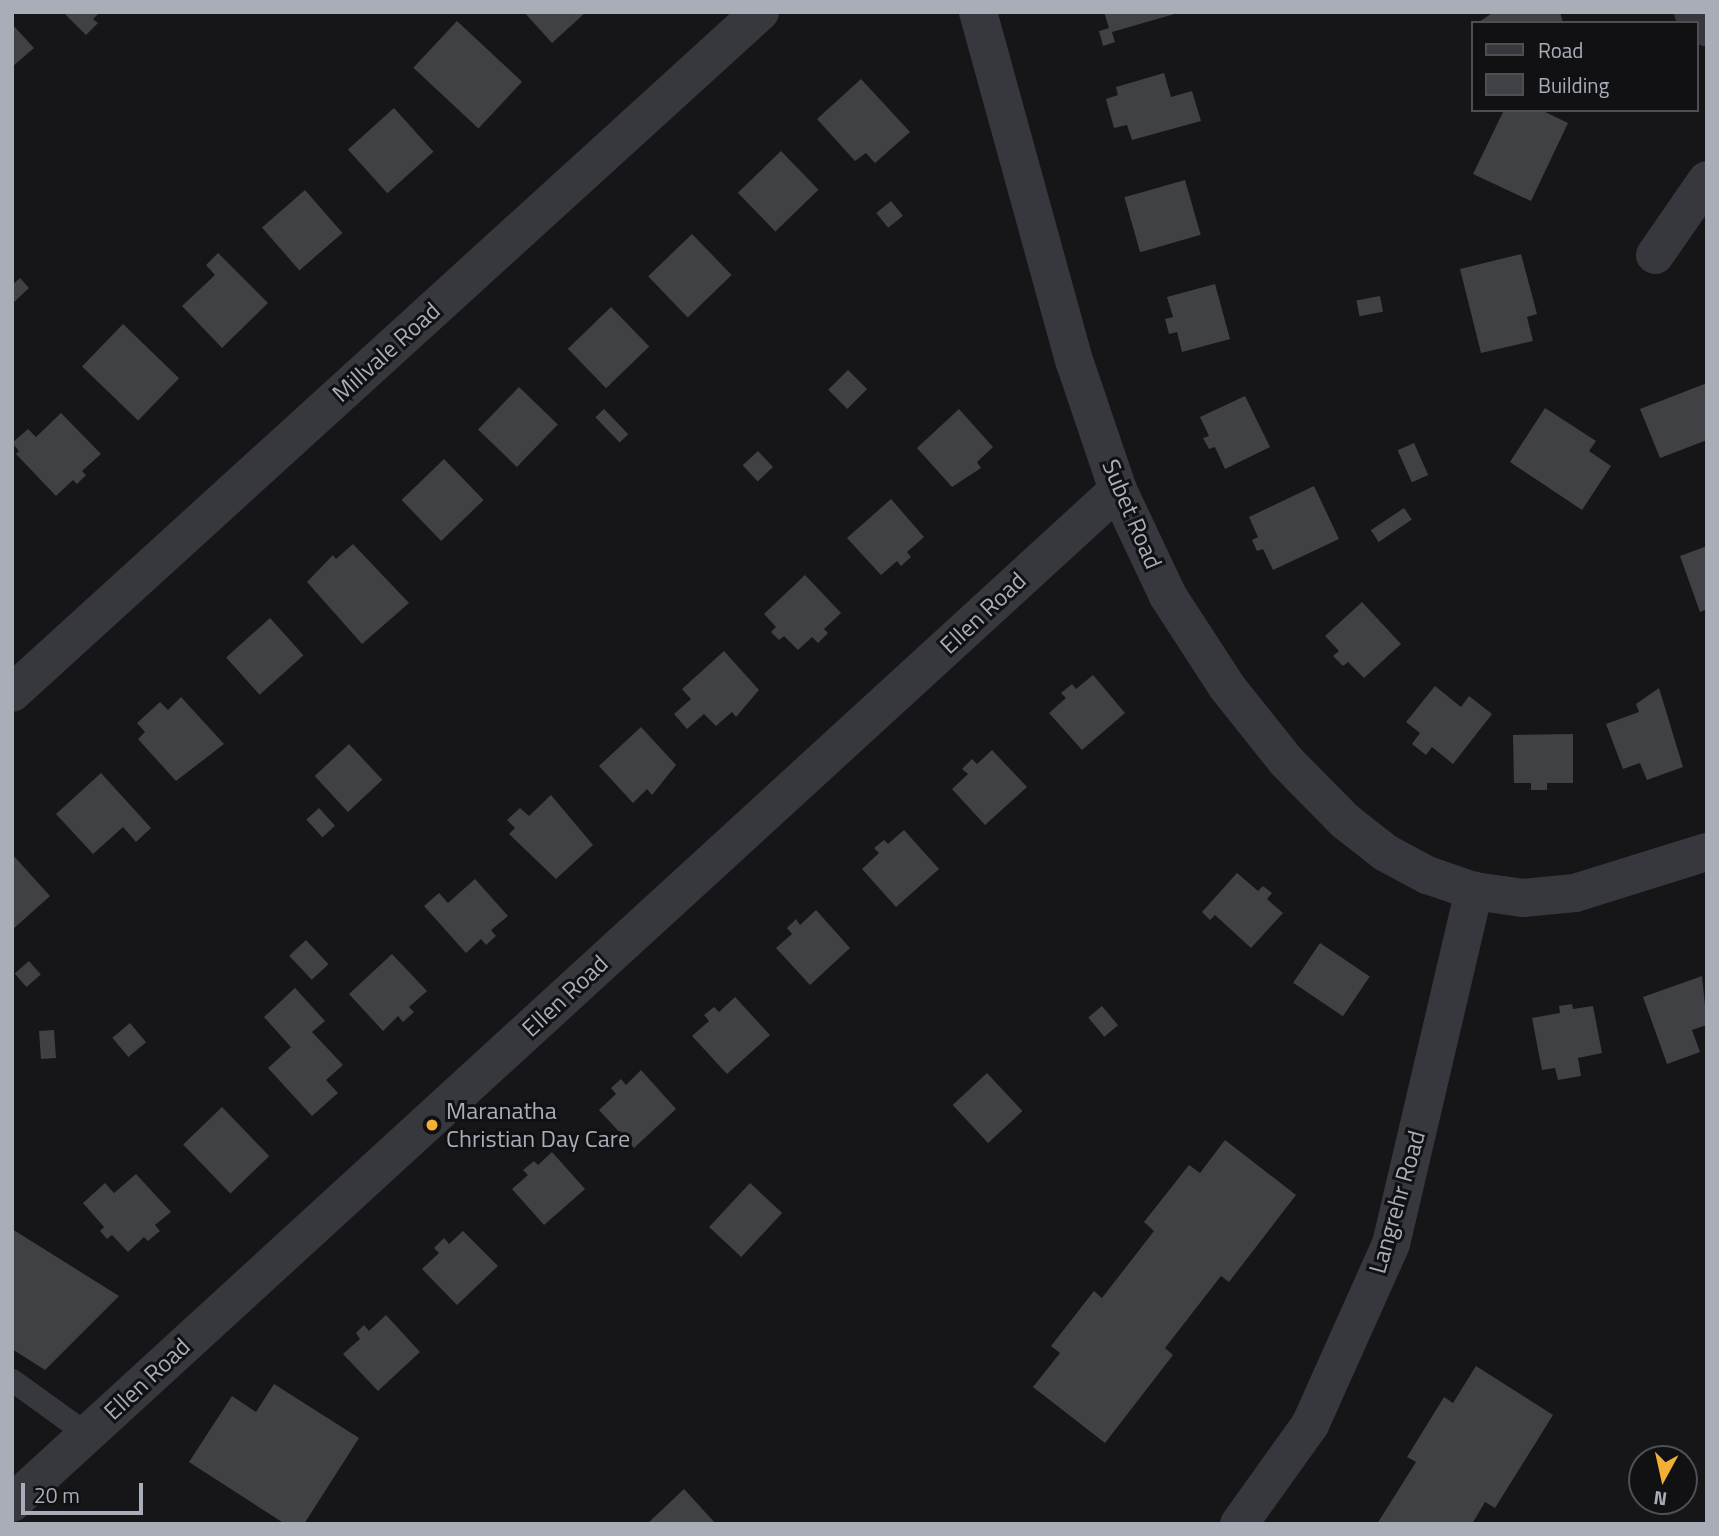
<!DOCTYPE html>
<style>
body{margin:0}
#map{position:relative;width:1719px;height:1536px;overflow:hidden;background:#161618;font-family:"Titillium Web",sans-serif}
div>[style]{position:absolute}
[style*='--x']{left:calc(var(--x)*1px);top:calc(var(--y)*1px);width:calc(var(--w)*1px);rotate:calc(var(--a)*1deg)}
.building>*{inset:0;background:#404145;transform-origin:0 0}
.lane>*{height:23px;margin:-11.5px;padding:0 11.5px;transform-origin:11.5px;border-radius:11.5px;background:#37383d}
.street>*{height:38px;margin:-19px;padding:0 19px;transform-origin:19px;border-radius:19px;background:#37383d}
.dots>*{width:19px;height:19px;translate:-50% -50%;box-sizing:border-box;border:4px solid #111113;border-radius:50%}
span{translate:-50% -50%;white-space:nowrap;text-align:center;line-height:1.15;-webkit-text-stroke:6px #111113;paint-order:stroke}
.street-label{font-size:24px;color:#a8adb8}
.poi-label{font-size:24px;color:#a8adb8}
.left{translate:0 -50%;text-align:left}
.frame{position:absolute;inset:0;border:14px solid #a8adb8;pointer-events:none}
.legend{position:absolute;left:1471px;top:21px;width:228px;height:91px;box-sizing:border-box;background:#111113;border:2px solid #4d4f55;margin:0;padding:9px 12px;list-style:none;font-size:21px;color:#a8adb8}
.legend li{display:flex;align-items:center;gap:14px;height:35px}
.legend b{width:35px;border:2px solid #4d4f55}
.north{position:absolute;left:1628px;top:1445px;width:70px;height:70px;box-sizing:border-box;background:#111113;border:2px solid #4d4f55;border-radius:50%;rotate:188deg;font-size:19px;font-weight:700;line-height:28px;text-align:center;color:#a8adb8}
.north::after{content:'';display:block;margin:auto;width:24px;height:32px;background:#f2b134;clip-path:polygon(50% 0,100% 100%,50% 72%,0 100%)}
.scale{position:absolute;left:21px;top:1483px;width:122px;height:32px;box-sizing:border-box;border:4px solid #a8adb8;border-top:0;padding-left:9px;font-size:21px;line-height:24px;white-space:nowrap;color:#a8adb8;-webkit-text-stroke:5px #111113;paint-order:stroke}
</style>
<div id="map">
<div class="building">
<i style="clip-path:polygon(63px 12px,100px 12px,93px 19px,98px 23px,86px 35px)"></i>
<i style="clip-path:polygon(524px 12px,586px 12px,552px 43px)"></i>
<i style="clip-path:polygon(1104px 12px,1178px 12px,1178px 13px,1112px 32px,1115px 42px,1103px 46px,1099px 31px,1109px 28px)"></i>
<i style="clip-path:polygon(1494px 12px,1560px 12px,1563px 23px,1477px 23px)"></i>
<i style="left:457px;top:21px;width:89px;height:64px;rotate:43deg"></i>
<i style="clip-path:polygon(12px 24px,34px 48px,12px 67px)"></i>
<i style="clip-path:polygon(1164px 73px,1171px 97px,1192px 91px,1201px 121px,1132px 140px,1127px 125px,1114px 128px,1106px 99px,1118px 95px,1116px 87px)"></i>
<i style="clip-path:polygon(861px 79px,910px 132px,875px 163px,866px 153px,855px 161px,817px 119px)"></i>
<i style="left:394px;top:108px;width:59px;height:62px;rotate:48deg"></i>
<i style="clip-path:polygon(1504px 110px,1541px 110px,1568px 123px,1531px 201px,1473px 174px)"></i>
<i style="left:781px;top:151px;width:54px;height:60px;rotate:46deg"></i>
<i style="left:1185px;top:180px;width:57px;height:63px;rotate:74deg"></i>
<i style="left:305px;top:190px;width:57px;height:57px;rotate:49deg"></i>
<i style="left:891px;top:201px;width:19px;height:19px;rotate:51deg"></i>
<i style="left:692px;top:234px;width:57px;height:61px;rotate:46deg"></i>
<i style="clip-path:polygon(218px 253px,268px 303px,222px 348px,182px 306px,215px 275px,206px 265px)"></i>
<i style="clip-path:polygon(1521px 254px,1537px 314px,1527px 317px,1533px 341px,1481px 353px,1460px 269px)"></i>
<i style="clip-path:polygon(20px 278px,29px 288px,12px 304px,12px 285px)"></i>
<i style="clip-path:polygon(1215px 284px,1230px 339px,1182px 352px,1177px 332px,1169px 334px,1165px 319px,1173px 317px,1167px 297px)"></i>
<i style="left:1380px;top:296px;width:16px;height:24px;rotate:79deg"></i>
<i style="left:611px;top:307px;width:55px;height:60px;rotate:46deg"></i>
<i style="left:123px;top:324px;width:78px;height:59px;rotate:44deg"></i>
<i style="left:848px;top:370px;width:27px;height:28px;rotate:45deg"></i>
<i style="clip-path:polygon(1707px 383px,1707px 440px,1660px 458px,1640px 409px)"></i>
<i style="left:519px;top:387px;width:54px;height:59px;rotate:44deg"></i>
<i style="clip-path:polygon(1245px 396px,1270px 447px,1225px 469px,1215px 447px,1209px 449px,1203px 438px,1209px 436px,1200px 417px)"></i>
<i style="clip-path:polygon(1545px 408px,1596px 441px,1589px 451px,1611px 466px,1582px 510px,1510px 462px)"></i>
<i style="left:604px;top:409px;width:35px;height:12px;rotate:46deg"></i>
<i style="clip-path:polygon(959px 409px,993px 447px,977px 462px,981px 468px,952px 487px,917px 448px)"></i>
<i style="clip-path:polygon(61px 413px,101px 454px,82px 471px,86px 475px,77px 484px,73px 480px,56px 496px,16px 454px,19px 451px,12px 443px,28px 429px,36px 437px)"></i>
<i style="left:1414px;top:443px;width:35px;height:18px;rotate:66deg"></i>
<i style="left:758px;top:451px;width:22px;height:21px;rotate:47deg"></i>
<i style="left:444px;top:459px;width:57px;height:59px;rotate:46deg"></i>
<i style="clip-path:polygon(1314px 486px,1339px 539px,1273px 570px,1263px 549px,1257px 551px,1252px 540px,1258px 537px,1249px 517px)"></i>
<i style="clip-path:polygon(891px 499px,924px 537px,907px 552px,911px 557px,901px 566px,897px 561px,881px 575px,847px 538px)"></i>
<i style="left:1404px;top:508px;width:14px;height:40px;rotate:56deg"></i>
<i style="clip-path:polygon(353px 544px,409px 603px,362px 644px,307px 582px,333px 555px,336px 559px)"></i>
<i style="clip-path:polygon(1707px 546px,1707px 609px,1700px 612px,1680px 556px)"></i>
<i style="clip-path:polygon(805px 575px,841px 613px,824px 629px,828px 633px,818px 643px,812px 637px,798px 650px,784px 636px,779px 640px,771px 632px,776px 627px,764px 614px)"></i>
<i style="clip-path:polygon(1362px 602px,1401px 644px,1364px 678px,1348px 662px,1343px 666px,1333px 656px,1339px 651px,1325px 636px)"></i>
<i style="left:270px;top:618px;width:50px;height:59px;rotate:48deg"></i>
<i style="clip-path:polygon(724px 651px,759px 690px,736px 717px,732px 712px,716px 726px,704px 714px,687px 729px,674px 714px,691px 699px,682px 689px)"></i>
<i style="clip-path:polygon(1093px 675px,1125px 713px,1082px 750px,1049px 713px,1066px 698px,1061px 693px,1072px 684px,1076px 689px)"></i>
<i style="clip-path:polygon(1435px 686px,1461px 707px,1469px 696px,1492px 714px,1453px 764px,1432px 747px,1426px 755px,1412px 744px,1420px 733px,1406px 722px)"></i>
<i style="clip-path:polygon(1659px 688px,1683px 767px,1647px 780px,1640px 763px,1623px 769px,1606px 724px,1639px 712px,1636px 704px)"></i>
<i style="clip-path:polygon(181px 697px,224px 744px,176px 781px,138px 739px,145px 732px,137px 723px,160px 702px,168px 710px)"></i>
<i style="clip-path:polygon(641px 727px,676px 765px,652px 795px,647px 789px,633px 803px,599px 766px)"></i>
<i style="clip-path:polygon(1573px 734px,1573px 783px,1547px 783px,1547px 790px,1531px 790px,1531px 783px,1514px 783px,1513px 735px)"></i>
<i style="left:349px;top:744px;width:49px;height:47px;rotate:47deg"></i>
<i style="clip-path:polygon(992px 750px,1027px 787px,985px 825px,952px 789px,968px 774px,962px 769px,972px 759px,977px 764px)"></i>
<i style="clip-path:polygon(101px 773px,151px 828px,136px 842px,123px 827px,93px 854px,56px 814px)"></i>
<i style="clip-path:polygon(551px 795px,593px 845px,556px 879px,509px 834px,515px 828px,507px 820px,520px 808px,529px 816px)"></i>
<i style="left:319px;top:808px;width:24px;height:17px;rotate:48deg"></i>
<i style="clip-path:polygon(904px 830px,939px 869px,896px 907px,862px 869px,879px 853px,874px 848px,884px 840px,888px 844px)"></i>
<i style="clip-path:polygon(12px 854px,50px 896px,12px 930px)"></i>
<i style="clip-path:polygon(1237px 873px,1258px 891px,1263px 886px,1272px 893px,1267px 899px,1283px 913px,1251px 948px,1215px 915px,1210px 920px,1202px 912px)"></i>
<i style="clip-path:polygon(475px 879px,508px 916px,491px 930px,496px 936px,486px 945px,481px 939px,466px 953px,424px 906px,439px 893px,448px 903px)"></i>
<i style="clip-path:polygon(816px 910px,850px 948px,810px 985px,776px 948px,792px 934px,787px 928px,796px 919px,800px 925px)"></i>
<i style="left:306px;top:940px;width:33px;height:23px;rotate:47deg"></i>
<i style="left:1320px;top:943px;width:60px;height:48px;rotate:34deg"></i>
<i style="clip-path:polygon(392px 954px,427px 991px,409px 1007px,414px 1012px,403px 1022px,398px 1016px,383px 1031px,349px 994px)"></i>
<i style="left:29px;top:961px;width:18px;height:19px;rotate:49deg"></i>
<i style="clip-path:polygon(1702px 976px,1707px 1025px,1692px 1030px,1700px 1052px,1667px 1064px,1643px 997px)"></i>
<i style="clip-path:polygon(295px 988px,325px 1021px,312px 1032px,343px 1065px,326px 1080px,338px 1093px,312px 1116px,268px 1068px,291px 1047px,264px 1017px)"></i>
<i style="clip-path:polygon(735px 997px,770px 1035px,727px 1074px,692px 1036px,709px 1021px,704px 1015px,714px 1007px,719px 1012px)"></i>
<i style="clip-path:polygon(1572px 1004px,1573px 1009px,1593px 1006px,1602px 1053px,1578px 1058px,1581px 1076px,1558px 1080px,1555px 1068px,1542px 1070px,1532px 1018px,1560px 1013px,1559px 1006px)"></i>
<i style="left:1102px;top:1006px;width:25px;height:18px;rotate:50deg"></i>
<i style="left:130px;top:1023px;width:25px;height:23px;rotate:50deg"></i>
<i style="left:54px;top:1030px;width:28px;height:15px;rotate:86deg"></i>
<i style="clip-path:polygon(641px 1070px,676px 1109px,634px 1148px,599px 1110px,616px 1094px,611px 1088px,621px 1079px,626px 1085px)"></i>
<i style="left:987px;top:1073px;width:52px;height:47px;rotate:47deg"></i>
<i style="left:222px;top:1107px;width:68px;height:54px;rotate:46deg"></i>
<i style="clip-path:polygon(1225px 1140px,1296px 1195px,1229px 1282px,1221px 1276px,1165px 1348px,1173px 1355px,1105px 1443px,1033px 1387px,1060px 1353px,1051px 1346px,1094px 1291px,1102px 1298px,1154px 1231px,1144px 1222px,1189px 1165px,1200px 1173px)"></i>
<i style="clip-path:polygon(552px 1152px,585px 1189px,544px 1225px,512px 1189px,528px 1175px,523px 1170px,534px 1161px,538px 1165px)"></i>
<i style="clip-path:polygon(136px 1174px,171px 1212px,155px 1225px,160px 1231px,148px 1241px,144px 1237px,128px 1252px,112px 1235px,107px 1239px,100px 1231px,104px 1227px,83px 1203px,105px 1183px,114px 1193px)"></i>
<i style="left:750px;top:1183px;width:44px;height:60px;rotate:43deg"></i>
<i style="clip-path:polygon(12px 1229px,119px 1296px,45px 1370px,12px 1349px)"></i>
<i style="clip-path:polygon(463px 1231px,498px 1266px,457px 1305px,422px 1269px,439px 1253px,434px 1248px,444px 1238px,449px 1244px)"></i>
<i style="clip-path:polygon(386px 1315px,420px 1352px,378px 1391px,343px 1354px,360px 1339px,356px 1333px,364px 1325px,369px 1331px)"></i>
<i style="clip-path:polygon(1476px 1366px,1553px 1415px,1495px 1508px,1485px 1502px,1472px 1524px,1377px 1524px,1416px 1462px,1407px 1457px,1444px 1397px,1453px 1403px)"></i>
<i style="clip-path:polygon(274px 1384px,359px 1438px,304px 1524px,285px 1524px,189px 1462px,232px 1396px,256px 1412px)"></i>
<i style="clip-path:polygon(684px 1489px,716px 1524px,647px 1524px)"></i>
</div>
<div class="lane">
<i style="--x:12;--y:1380;--w:92;--a:35.8"></i>
</div>
<div class="street">
<i style="--x:978;--y:12;--w:364;--a:74.6"></i>
<i style="--x:1075;--y:363;--w:134;--a:71.3"></i>
<i style="--x:1118;--y:490;--w:117;--a:64.7"></i>
<i style="--x:1168;--y:596;--w:108;--a:57"></i>
<i style="--x:1227;--y:687;--w:95;--a:51.4"></i>
<i style="--x:1286;--y:761;--w:84;--a:45.5"></i>
<i style="--x:1345;--y:821;--w:52;--a:38"></i>
<i style="--x:1386;--y:853;--w:47;--a:28.2"></i>
<i style="--x:1427;--y:875;--w:50;--a:18.8"></i>
<i style="--x:1474;--y:891;--w:49;--a:8.1"></i>
<i style="--x:1523;--y:898;--w:52;--a:-5.5"></i>
<i style="--x:1575;--y:893;--w:138;--a:-17.3"></i>
<i style="--x:1693;--y:12;--w:21;--a:47"></i>
<i style="--x:1655;--y:255;--w:91;--a:-55.3"></i>
<i style="--x:12;--y:693;--w:1012;--a:-42.32"></i>
<i style="--x:12;--y:1503;--w:1500;--a:-42.49"></i>
<i style="--x:1239;--y:1524;--w:122;--a:-54.4"></i>
<i style="--x:1310;--y:1425;--w:198;--a:-65.9"></i>
<i style="--x:1391;--y:1244;--w:363;--a:-76.8"></i>
</div>
<div class="dots">
<i style="left:432px;top:1125px;background:#f2b134"></i>
</div>
<div class="street-label">
<span style="left:386px;top:352px;rotate:-42deg">Millvale Road</span>
<span style="left:1132px;top:514px;rotate:67deg">Subet Road</span>
<span style="left:983px;top:613px;rotate:-43deg">Ellen Road</span>
<span style="left:565px;top:996px;rotate:-43deg">Ellen Road</span>
<span style="left:1397px;top:1202px;rotate:-74deg">Langrehr Road</span>
<span style="left:147px;top:1379px;rotate:-43deg">Ellen Road</span>
</div>
<div class="poi-label">
<span class="left" style="left:446px;top:1125px">Maranatha<br>Christian Day Care</span>
</div>
<div class="frame"></div>
<ul class="legend">
<li><b style="height:9px;background:#37383d"></b>Road</li>
<li><b style="height:19px;background:#404145"></b>Building</li>
</ul>
<div class="north">N</div>
<div class="scale">20 m</div>
</div>
